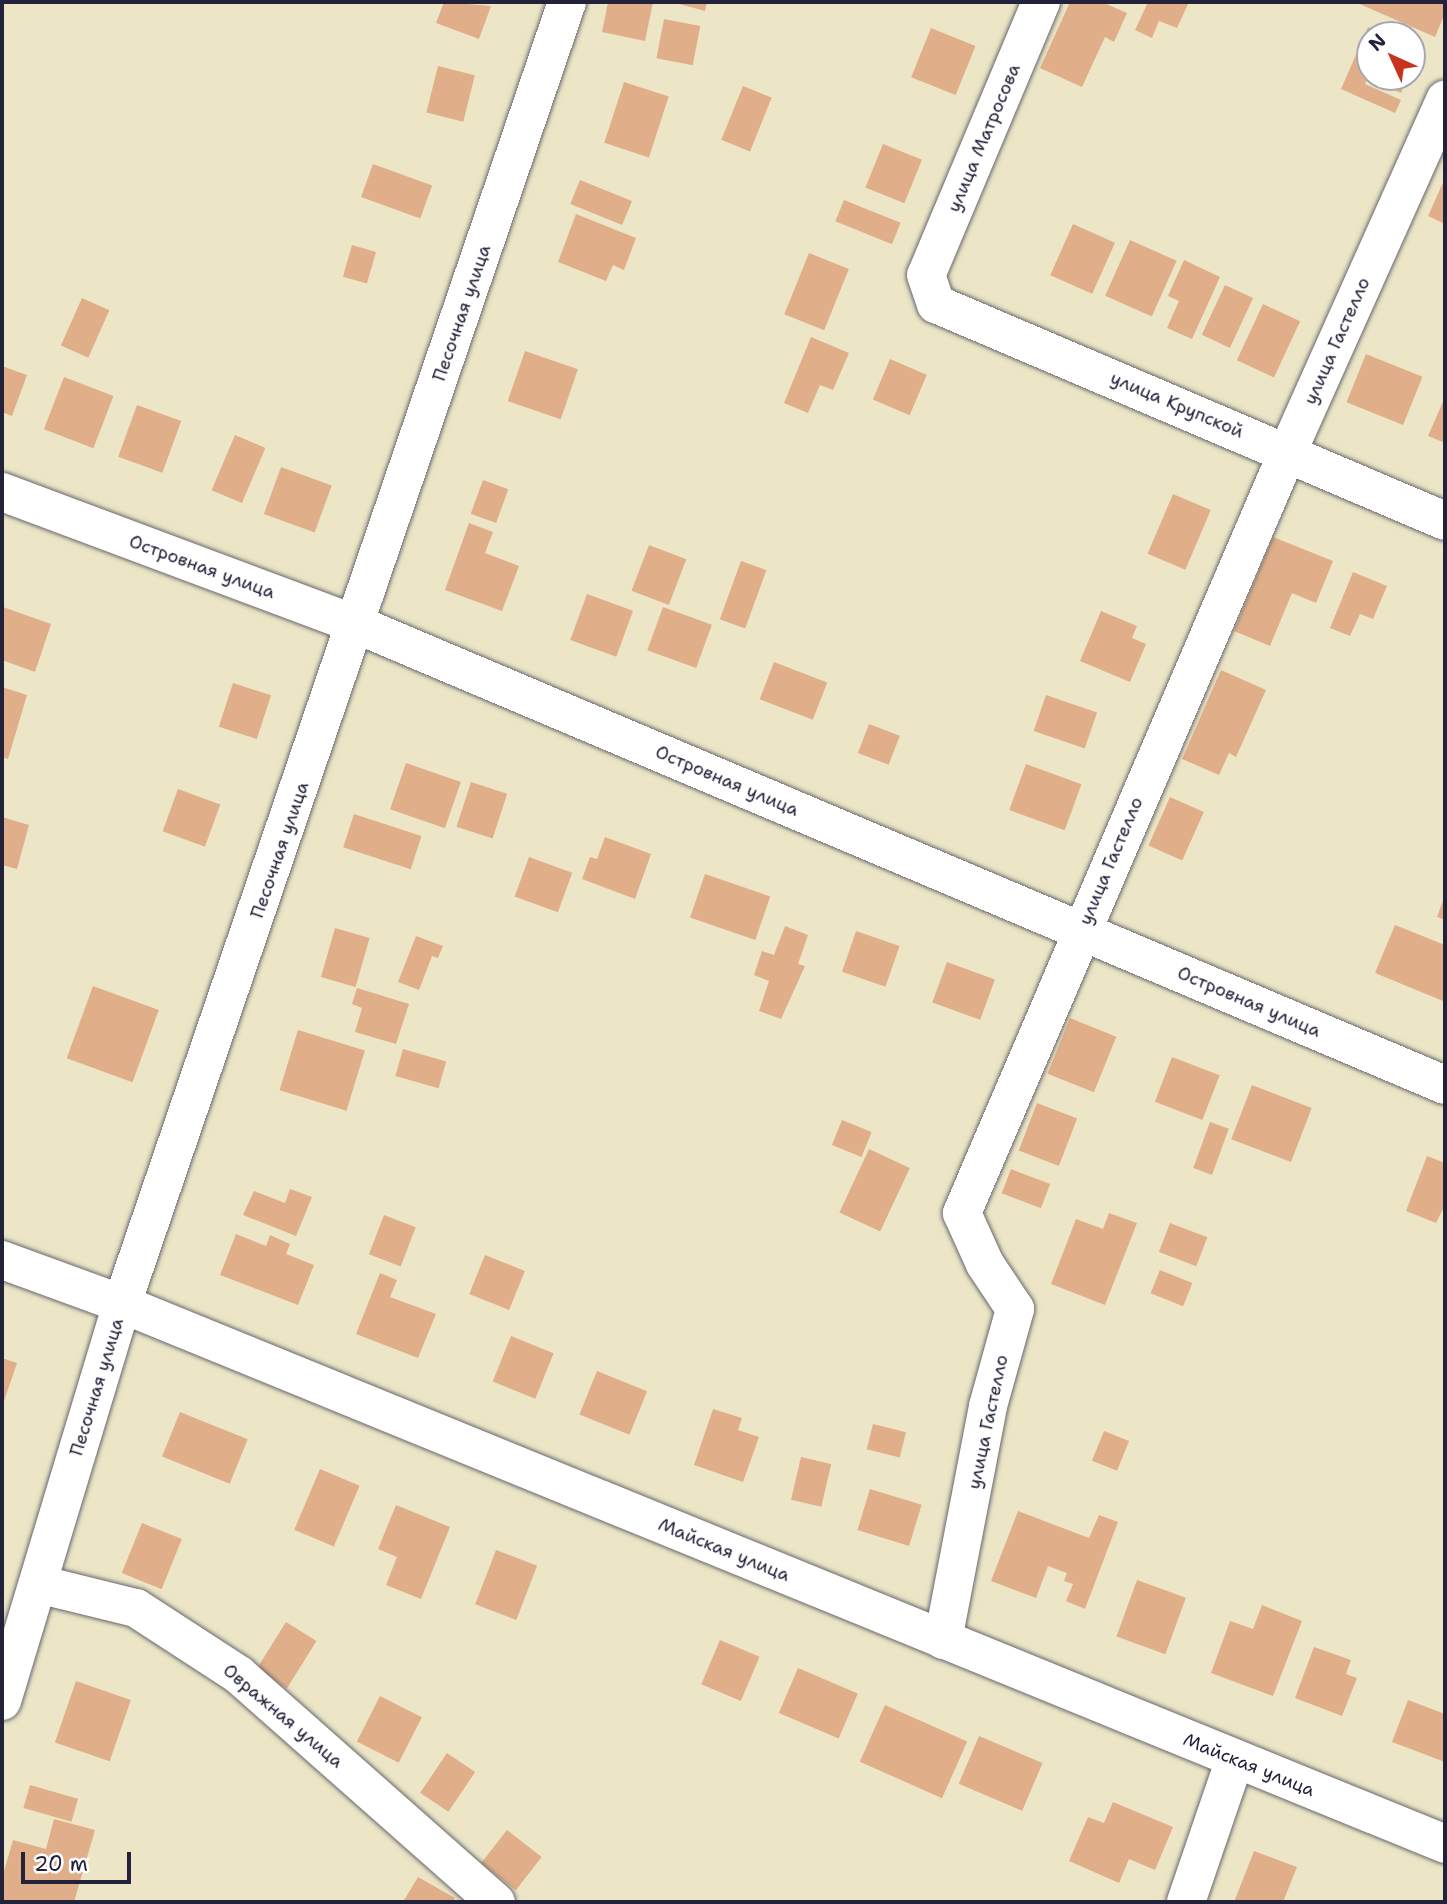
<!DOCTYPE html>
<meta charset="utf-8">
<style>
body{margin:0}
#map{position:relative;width:1447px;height:1904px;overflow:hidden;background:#ece6c7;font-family:"Shantell Sans",sans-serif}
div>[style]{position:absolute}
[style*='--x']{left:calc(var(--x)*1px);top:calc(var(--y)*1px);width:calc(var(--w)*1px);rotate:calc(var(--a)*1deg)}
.building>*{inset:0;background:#e0af8a;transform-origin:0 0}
.roads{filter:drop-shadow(0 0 2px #69676c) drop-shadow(0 0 2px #69676c)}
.minor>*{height:38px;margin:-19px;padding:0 19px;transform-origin:19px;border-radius:19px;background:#fff}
span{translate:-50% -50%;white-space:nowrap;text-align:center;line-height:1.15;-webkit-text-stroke:5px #fff;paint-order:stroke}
.street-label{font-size:18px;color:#22223b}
.frame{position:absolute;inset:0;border:4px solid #22223b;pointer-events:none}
.north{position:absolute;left:1356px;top:21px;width:70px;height:70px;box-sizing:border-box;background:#fff;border:2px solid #a7a7b1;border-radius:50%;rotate:315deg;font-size:19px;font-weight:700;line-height:28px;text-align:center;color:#22223b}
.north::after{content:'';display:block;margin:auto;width:24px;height:32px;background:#c8321e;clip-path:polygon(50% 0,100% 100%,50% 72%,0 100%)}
.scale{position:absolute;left:21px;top:1852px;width:110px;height:32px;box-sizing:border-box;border:4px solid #22223b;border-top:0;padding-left:9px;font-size:21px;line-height:24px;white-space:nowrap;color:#22223b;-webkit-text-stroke:5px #fff;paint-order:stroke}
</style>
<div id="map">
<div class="building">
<i style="clip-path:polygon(444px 2px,491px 6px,479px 39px,436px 23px)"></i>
<i style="clip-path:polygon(608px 2px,653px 2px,645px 41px,602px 32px)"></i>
<i style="clip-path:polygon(672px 2px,707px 2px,705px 11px)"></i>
<i style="clip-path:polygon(1070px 2px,1102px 2px,1127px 13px,1114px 42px,1105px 37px,1082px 87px,1040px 68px)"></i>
<i style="clip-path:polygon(1148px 2px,1189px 2px,1177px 28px,1159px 21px,1152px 38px,1135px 30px)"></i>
<i style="clip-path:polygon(1355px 2px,1445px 2px,1445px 13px,1435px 37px)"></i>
<i style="left:664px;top:19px;width:37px;height:40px;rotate:11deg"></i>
<i style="clip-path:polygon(1368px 27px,1387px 35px,1370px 35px,1370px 77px,1408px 77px,1401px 93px,1368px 78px,1365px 84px,1401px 100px,1395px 113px,1341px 89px)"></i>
<i style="left:931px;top:28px;width:48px;height:53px;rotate:22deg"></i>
<i style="clip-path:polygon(1412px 46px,1420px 50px,1412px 67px)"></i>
<i style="left:438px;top:66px;width:38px;height:48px;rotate:14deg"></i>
<i style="left:624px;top:82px;width:47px;height:64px;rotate:18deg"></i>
<i style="left:743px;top:86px;width:31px;height:58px;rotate:22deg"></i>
<i style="left:883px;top:144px;width:42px;height:47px;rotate:22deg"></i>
<i style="left:373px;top:164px;width:63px;height:35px;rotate:20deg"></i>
<i style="clip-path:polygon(1445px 178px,1445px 224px,1428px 216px)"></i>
<i style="left:580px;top:180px;width:56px;height:26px;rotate:22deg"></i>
<i style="left:844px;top:200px;width:61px;height:23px;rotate:22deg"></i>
<i style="clip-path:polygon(576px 214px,636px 238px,624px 270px,613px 265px,606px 281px,558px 262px)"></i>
<i style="left:1073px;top:224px;width:46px;height:56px;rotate:24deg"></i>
<i style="left:1130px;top:240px;width:51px;height:61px;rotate:24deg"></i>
<i style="left:352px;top:245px;width:25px;height:33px;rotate:16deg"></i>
<i style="left:809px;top:253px;width:43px;height:66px;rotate:22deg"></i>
<i style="clip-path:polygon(1184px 260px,1220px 277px,1192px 339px,1167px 328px,1179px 301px,1168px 296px)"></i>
<i style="left:1225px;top:285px;width:31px;height:55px;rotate:25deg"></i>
<i style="left:82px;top:298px;width:30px;height:52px;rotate:24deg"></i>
<i style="left:1263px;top:304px;width:41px;height:62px;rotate:25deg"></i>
<i style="clip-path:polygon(811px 337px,849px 353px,833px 390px,820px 385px,808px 413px,784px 403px)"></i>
<i style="left:525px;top:351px;width:56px;height:53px;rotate:19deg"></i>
<i style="left:1366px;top:354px;width:61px;height:52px;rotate:22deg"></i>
<i style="left:890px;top:359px;width:40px;height:44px;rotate:23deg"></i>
<i style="clip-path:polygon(2px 366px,27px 375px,12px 416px,2px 412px)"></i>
<i style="left:64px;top:377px;width:53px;height:56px;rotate:21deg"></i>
<i style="clip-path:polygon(1445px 397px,1445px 443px,1428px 436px)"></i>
<i style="left:137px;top:405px;width:47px;height:55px;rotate:20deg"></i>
<i style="left:235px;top:435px;width:33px;height:60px;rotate:23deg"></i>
<i style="left:281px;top:467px;width:54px;height:50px;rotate:20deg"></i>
<i style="left:483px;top:480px;width:27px;height:36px;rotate:20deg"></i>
<i style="left:1173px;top:494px;width:41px;height:65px;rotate:23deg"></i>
<i style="clip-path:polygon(469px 523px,493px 532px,485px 553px,519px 566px,502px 611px,445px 590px)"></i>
<i style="clip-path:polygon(1273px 537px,1333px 561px,1316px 603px,1292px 593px,1270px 646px,1234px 631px)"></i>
<i style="left:649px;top:545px;width:40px;height:49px;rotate:21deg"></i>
<i style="left:741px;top:561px;width:27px;height:62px;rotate:20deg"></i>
<i style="clip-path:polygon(1353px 572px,1387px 586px,1373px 619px,1360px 614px,1350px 636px,1330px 628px)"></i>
<i style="left:587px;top:594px;width:49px;height:49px;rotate:20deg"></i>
<i style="clip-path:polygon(3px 607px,51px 624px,35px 672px,2px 660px)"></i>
<i style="left:663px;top:607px;width:52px;height:46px;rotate:20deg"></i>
<i style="clip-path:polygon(1101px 611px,1137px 626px,1132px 638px,1146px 644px,1130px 682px,1080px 661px)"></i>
<i style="left:774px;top:662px;width:57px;height:40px;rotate:21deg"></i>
<i style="clip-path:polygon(1221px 670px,1266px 690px,1236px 757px,1229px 753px,1219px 775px,1182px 759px)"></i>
<i style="left:233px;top:683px;width:40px;height:46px;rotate:18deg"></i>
<i style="clip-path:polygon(2px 687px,27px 695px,8px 759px,2px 757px)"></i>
<i style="left:1046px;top:695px;width:54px;height:38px;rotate:19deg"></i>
<i style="left:869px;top:724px;width:33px;height:31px;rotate:21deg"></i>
<i style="left:406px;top:763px;width:58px;height:49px;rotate:19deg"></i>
<i style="left:1026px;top:764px;width:59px;height:49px;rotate:20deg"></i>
<i style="left:471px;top:782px;width:38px;height:47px;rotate:18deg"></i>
<i style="left:178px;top:789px;width:45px;height:45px;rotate:20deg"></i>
<i style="left:1170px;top:797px;width:37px;height:53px;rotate:24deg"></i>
<i style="left:354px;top:814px;width:71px;height:35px;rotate:18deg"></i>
<i style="clip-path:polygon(2px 817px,29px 825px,17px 869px,2px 865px)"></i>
<i style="clip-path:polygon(605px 837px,651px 854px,635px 899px,582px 879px,590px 857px,597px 859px)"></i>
<i style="left:529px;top:857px;width:46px;height:42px;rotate:20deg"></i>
<i style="left:705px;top:874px;width:69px;height:46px;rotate:19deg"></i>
<i style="clip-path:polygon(1445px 895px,1445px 920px,1437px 917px)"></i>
<i style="clip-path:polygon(1395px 925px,1445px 945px,1443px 1001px,1375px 973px)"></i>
<i style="clip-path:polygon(785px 926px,808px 935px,798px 964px,805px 966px,781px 1019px,759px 1011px,769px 981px,754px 975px,762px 951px,774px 955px)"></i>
<i style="left:335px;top:928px;width:36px;height:51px;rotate:16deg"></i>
<i style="left:856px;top:931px;width:46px;height:43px;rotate:19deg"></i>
<i style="clip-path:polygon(416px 936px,443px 946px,438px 958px,432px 956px,419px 990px,398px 982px)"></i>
<i style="left:947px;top:962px;width:51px;height:43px;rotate:20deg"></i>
<i style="left:93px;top:986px;width:70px;height:77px;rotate:20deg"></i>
<i style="clip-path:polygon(357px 988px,409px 1004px,396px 1044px,355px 1032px,362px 1008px,352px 1004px)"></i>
<i style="left:1070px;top:1018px;width:50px;height:60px;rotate:22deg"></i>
<i style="left:298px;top:1030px;width:70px;height:63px;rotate:17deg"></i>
<i style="left:403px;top:1049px;width:45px;height:28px;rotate:16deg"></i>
<i style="left:1172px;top:1057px;width:51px;height:48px;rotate:21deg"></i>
<i style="left:1252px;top:1085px;width:64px;height:58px;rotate:21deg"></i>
<i style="left:1037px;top:1103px;width:43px;height:51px;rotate:21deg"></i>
<i style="left:842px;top:1120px;width:32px;height:27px;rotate:22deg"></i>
<i style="left:1210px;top:1122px;width:20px;height:49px;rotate:20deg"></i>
<i style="left:869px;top:1149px;width:45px;height:70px;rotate:25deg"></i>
<i style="clip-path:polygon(1427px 1156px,1445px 1163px,1445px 1205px,1436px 1223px,1406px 1211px)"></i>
<i style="left:1011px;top:1169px;width:42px;height:26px;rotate:21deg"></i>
<i style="clip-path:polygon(290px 1189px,312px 1197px,296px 1236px,243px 1215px,254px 1191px,285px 1203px)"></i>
<i style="clip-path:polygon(1109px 1213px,1137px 1223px,1105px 1305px,1051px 1284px,1076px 1219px,1103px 1229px)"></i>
<i style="left:384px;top:1215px;width:34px;height:42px;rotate:21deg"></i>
<i style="left:1170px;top:1223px;width:40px;height:31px;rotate:21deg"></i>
<i style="clip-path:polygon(236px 1234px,266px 1246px,270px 1235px,290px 1244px,286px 1254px,314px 1265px,298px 1305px,220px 1275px)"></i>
<i style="left:485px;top:1255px;width:43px;height:42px;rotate:22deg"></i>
<i style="left:1160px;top:1270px;width:35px;height:25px;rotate:22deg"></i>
<i style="clip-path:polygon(380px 1273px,397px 1280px,390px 1297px,436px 1314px,418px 1358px,356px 1334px)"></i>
<i style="left:511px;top:1336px;width:46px;height:49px;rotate:22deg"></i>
<i style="clip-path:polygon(2px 1358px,17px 1363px,4px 1401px,2px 1400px)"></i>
<i style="left:597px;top:1371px;width:54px;height:47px;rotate:22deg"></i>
<i style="clip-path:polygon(713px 1409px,742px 1418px,738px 1430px,759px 1437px,743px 1482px,694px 1465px)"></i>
<i style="left:180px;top:1412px;width:73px;height:48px;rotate:22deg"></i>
<i style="left:873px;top:1424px;width:34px;height:26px;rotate:14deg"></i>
<i style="left:1104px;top:1431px;width:27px;height:32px;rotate:22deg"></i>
<i style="left:801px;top:1457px;width:31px;height:44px;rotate:13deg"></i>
<i style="left:320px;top:1469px;width:43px;height:66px;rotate:23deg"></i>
<i style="left:870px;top:1489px;width:54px;height:43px;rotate:17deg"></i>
<i style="clip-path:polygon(396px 1505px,450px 1527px,421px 1599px,386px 1585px,397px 1557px,378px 1549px)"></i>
<i style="clip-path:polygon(1018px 1511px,1089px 1538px,1099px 1515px,1118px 1522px,1085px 1609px,1066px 1601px,1073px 1584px,1064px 1581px,1067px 1573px,1048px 1566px,1036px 1598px,991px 1581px)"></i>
<i style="left:142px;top:1523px;width:43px;height:54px;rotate:22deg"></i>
<i style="left:496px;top:1550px;width:44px;height:58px;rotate:21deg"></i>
<i style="left:1137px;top:1580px;width:52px;height:60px;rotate:20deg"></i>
<i style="clip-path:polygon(1262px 1605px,1302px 1621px,1273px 1696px,1211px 1673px,1230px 1621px,1253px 1629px)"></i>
<i style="left:286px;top:1622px;width:36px;height:56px;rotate:32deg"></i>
<i style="left:720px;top:1640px;width:43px;height:48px;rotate:23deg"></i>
<i style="clip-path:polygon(1314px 1647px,1351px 1660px,1346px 1674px,1357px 1678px,1342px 1716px,1295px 1698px)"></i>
<i style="left:798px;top:1668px;width:65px;height:49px;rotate:23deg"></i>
<i style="left:76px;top:1681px;width:58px;height:65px;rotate:19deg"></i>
<i style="left:380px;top:1696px;width:47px;height:51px;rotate:27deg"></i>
<i style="clip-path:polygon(1408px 1700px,1445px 1714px,1445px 1762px,1392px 1742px)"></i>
<i style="left:885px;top:1705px;width:90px;height:62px;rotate:24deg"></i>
<i style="left:979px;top:1736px;width:69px;height:52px;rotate:23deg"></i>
<i style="left:447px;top:1753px;width:34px;height:48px;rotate:34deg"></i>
<i style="left:30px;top:1785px;width:50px;height:24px;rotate:16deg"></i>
<i style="clip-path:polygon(1113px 1802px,1173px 1827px,1155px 1870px,1129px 1859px,1119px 1883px,1069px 1861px,1088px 1817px,1104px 1823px)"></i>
<i style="clip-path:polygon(54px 1819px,95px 1830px,74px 1902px,2px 1902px,2px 1878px,13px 1840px,46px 1849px)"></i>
<i style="left:507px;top:1830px;width:44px;height:42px;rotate:38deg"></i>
<i style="clip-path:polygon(1254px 1851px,1297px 1867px,1283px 1902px,1234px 1902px)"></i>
<i style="clip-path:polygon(418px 1877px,455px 1898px,453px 1902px,403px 1902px)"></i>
</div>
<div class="roads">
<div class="minor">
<i style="--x:1041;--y:2;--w:296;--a:112.8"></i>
<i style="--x:926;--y:275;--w:31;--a:71"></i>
<i style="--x:936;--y:304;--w:553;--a:23.09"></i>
<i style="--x:2;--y:492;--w:380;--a:20.5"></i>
<i style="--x:358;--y:625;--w:1180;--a:22.94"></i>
<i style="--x:2;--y:1260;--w:128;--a:20.1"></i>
<i style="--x:122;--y:1304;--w:1429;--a:22.2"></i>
<i style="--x:38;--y:1584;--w:101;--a:13.8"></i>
<i style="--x:136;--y:1608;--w:123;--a:33"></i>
<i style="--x:239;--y:1675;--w:343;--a:41.5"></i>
<i style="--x:943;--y:1640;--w:238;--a:-79.1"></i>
<i style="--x:988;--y:1406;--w:101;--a:-74.4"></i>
<i style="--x:1015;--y:1309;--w:54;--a:-123.7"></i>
<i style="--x:985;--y:1264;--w:56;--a:-114.3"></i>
<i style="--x:962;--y:1213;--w:829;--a:-66.84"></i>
<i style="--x:1288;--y:451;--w:385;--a:-65.9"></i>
<i style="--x:2;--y:1701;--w:415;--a:-73.2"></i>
<i style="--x:122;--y:1304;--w:1376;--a:-71.13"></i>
<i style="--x:1186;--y:1902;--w:151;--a:-71.1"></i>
</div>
</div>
<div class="street-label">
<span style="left:984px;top:138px;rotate:-67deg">улица Матросова</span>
<span style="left:462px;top:313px;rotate:-71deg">Песочная улица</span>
<span style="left:1337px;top:341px;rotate:-66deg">улица Гастелло</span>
<span style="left:1177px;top:405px;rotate:23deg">улица Крупской</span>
<span style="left:202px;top:567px;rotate:20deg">Островная улица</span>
<span style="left:727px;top:781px;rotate:23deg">Островная улица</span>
<span style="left:280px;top:850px;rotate:-71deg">Песочная улица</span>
<span style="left:1111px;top:861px;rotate:-67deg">улица Гастелло</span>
<span style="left:1249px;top:1002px;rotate:23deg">Островная улица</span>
<span style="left:97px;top:1387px;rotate:-73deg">Песочная улица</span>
<span style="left:988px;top:1422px;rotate:-78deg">улица Гастелло</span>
<span style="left:724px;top:1550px;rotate:22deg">Майская улица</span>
<span style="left:283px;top:1716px;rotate:40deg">Овражная улица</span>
<span style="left:1249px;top:1765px;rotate:22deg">Майская улица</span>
</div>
<div class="frame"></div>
<div class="north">N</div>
<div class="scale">20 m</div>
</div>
